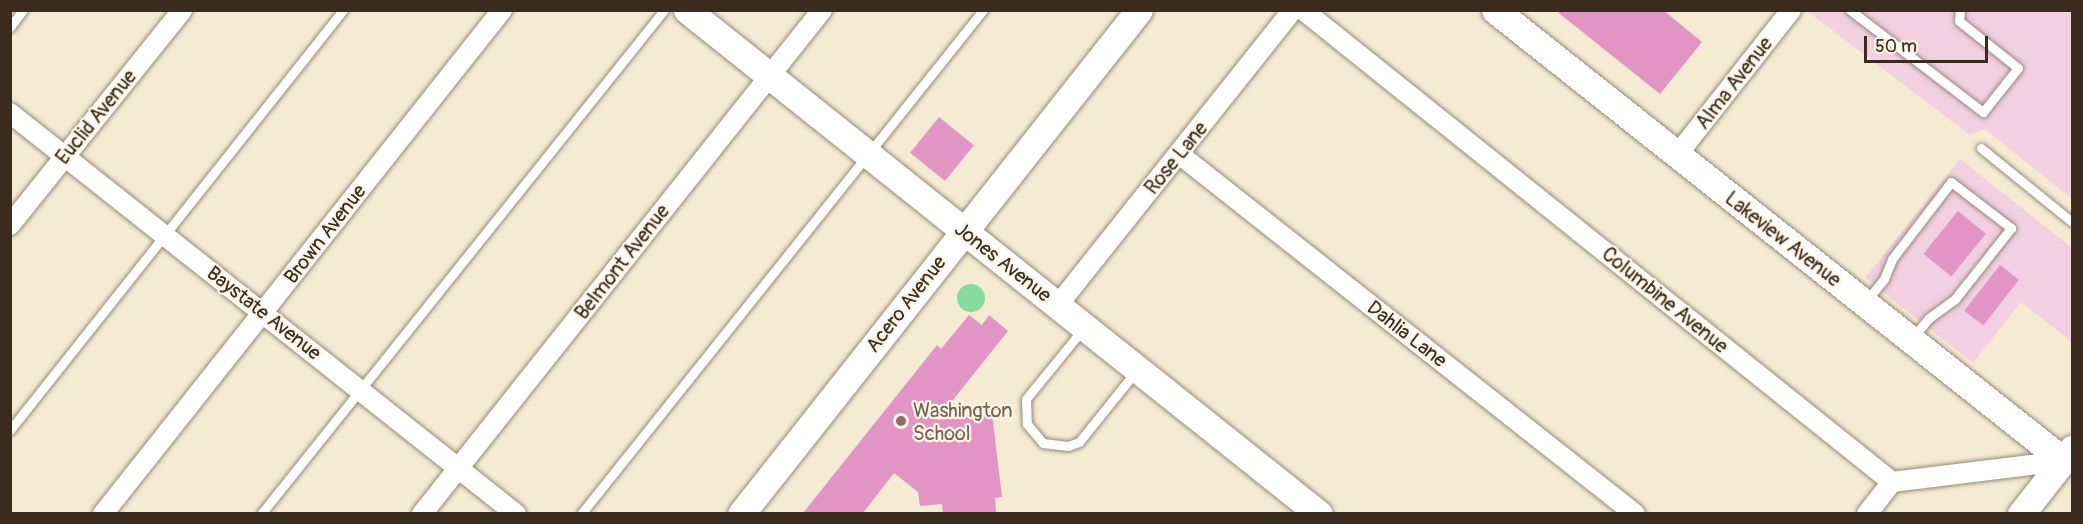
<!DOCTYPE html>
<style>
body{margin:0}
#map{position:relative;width:2083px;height:524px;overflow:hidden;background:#f5ebd3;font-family:Pangolin,sans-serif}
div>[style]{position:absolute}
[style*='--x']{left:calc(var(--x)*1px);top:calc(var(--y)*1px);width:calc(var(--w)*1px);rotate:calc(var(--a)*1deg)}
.built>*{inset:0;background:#f2cfe1}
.green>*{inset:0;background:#88db9d}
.round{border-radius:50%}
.building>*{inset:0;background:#e295c5;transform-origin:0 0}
.roads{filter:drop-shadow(0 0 2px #988a78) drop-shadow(0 0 2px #988a78)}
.lane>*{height:9px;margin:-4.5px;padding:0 4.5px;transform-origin:4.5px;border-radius:4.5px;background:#fff}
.street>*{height:20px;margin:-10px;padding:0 10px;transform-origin:10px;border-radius:10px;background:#fff}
.secondary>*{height:27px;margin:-13.5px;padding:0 13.5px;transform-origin:13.5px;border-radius:13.5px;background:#fff}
.dots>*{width:16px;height:16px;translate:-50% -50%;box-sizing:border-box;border:3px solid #fcf5e5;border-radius:50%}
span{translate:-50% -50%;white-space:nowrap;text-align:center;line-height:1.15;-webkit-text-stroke:4.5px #fcf5e5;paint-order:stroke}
.street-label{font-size:20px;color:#3b2a1e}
.education-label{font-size:20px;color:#785e54}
.left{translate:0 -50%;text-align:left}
.frame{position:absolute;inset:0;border:12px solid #3b2a1e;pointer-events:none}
.scale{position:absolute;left:1864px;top:36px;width:124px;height:27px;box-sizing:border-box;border:3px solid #3b2a1e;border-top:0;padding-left:8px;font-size:18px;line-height:21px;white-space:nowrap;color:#3b2a1e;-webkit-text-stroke:4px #fcf5e5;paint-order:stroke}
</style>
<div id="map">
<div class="built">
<i style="clip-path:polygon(1807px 11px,2072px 11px,2072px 199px,1985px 129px,1970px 135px)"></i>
<i style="clip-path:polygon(1960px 159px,2072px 248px,2072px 342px,2021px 302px,1973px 363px,1865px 278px)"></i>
</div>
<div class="green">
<i class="round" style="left:957px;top:284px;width:28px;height:28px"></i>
</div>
<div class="building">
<i style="clip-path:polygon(1555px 10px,1663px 10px,1702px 42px,1660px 94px)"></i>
<i style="left:939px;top:117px;width:45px;height:46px;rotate:39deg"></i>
<i style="left:1958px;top:211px;width:36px;height:55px;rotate:39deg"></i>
<i style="left:2000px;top:265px;width:24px;height:58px;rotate:38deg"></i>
<i style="clip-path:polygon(969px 315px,982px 325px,989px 315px,1008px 331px,937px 420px,992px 414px,1002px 497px,995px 498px,996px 513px,943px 513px,942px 504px,920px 506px,918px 492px,894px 473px,863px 513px,803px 513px,937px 345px,941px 349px)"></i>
</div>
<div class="roads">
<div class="lane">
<i style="--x:1850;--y:10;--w:168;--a:37.5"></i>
<i style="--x:1983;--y:112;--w:56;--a:-51.5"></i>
<i style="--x:2018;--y:68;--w:75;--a:-141.5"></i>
<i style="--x:1959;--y:21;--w:11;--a:-85"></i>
<i style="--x:10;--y:27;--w:21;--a:-53"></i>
<i style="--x:1981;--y:148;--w:117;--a:39.1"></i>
<i style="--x:1867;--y:300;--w:27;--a:-51"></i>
<i style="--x:1884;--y:279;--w:22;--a:-68"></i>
<i style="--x:1892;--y:259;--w:97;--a:-52.5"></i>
<i style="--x:1951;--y:182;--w:76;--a:37.5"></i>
<i style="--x:2011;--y:228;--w:90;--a:128.3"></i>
<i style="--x:1955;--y:299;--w:32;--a:144"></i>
<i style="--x:1929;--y:318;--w:26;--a:130"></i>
<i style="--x:1083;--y:329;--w:90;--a:129.2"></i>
<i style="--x:1026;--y:399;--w:25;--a:88"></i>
<i style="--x:1027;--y:424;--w:25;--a:50"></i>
<i style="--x:1043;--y:443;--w:25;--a:7"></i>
<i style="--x:1068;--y:446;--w:12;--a:-20"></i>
<i style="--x:1079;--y:442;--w:91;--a:-51.2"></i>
<i style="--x:10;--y:430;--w:536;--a:-51.59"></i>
<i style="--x:261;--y:514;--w:645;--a:-51.35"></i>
<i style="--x:581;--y:514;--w:645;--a:-51.42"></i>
</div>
<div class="street">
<i style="--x:1303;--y:10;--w:755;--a:38.71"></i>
<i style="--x:1892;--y:482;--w:173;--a:-7"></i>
<i style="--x:2064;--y:461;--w:5;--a:37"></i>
<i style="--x:10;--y:113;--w:646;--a:38.4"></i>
<i style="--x:1179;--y:154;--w:581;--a:38.29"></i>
<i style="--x:1677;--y:155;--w:184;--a:-51.8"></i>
<i style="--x:10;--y:225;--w:275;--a:-51.3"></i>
<i style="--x:1058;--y:305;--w:377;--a:-51.5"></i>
<i style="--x:103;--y:514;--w:643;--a:-51.63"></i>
<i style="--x:422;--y:514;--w:643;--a:-51.56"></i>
<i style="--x:1867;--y:514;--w:41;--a:-52"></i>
</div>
<div class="secondary">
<i style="--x:687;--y:10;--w:808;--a:38.57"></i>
<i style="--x:1495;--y:10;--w:726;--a:38.4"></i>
<i style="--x:741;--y:514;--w:642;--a:-51.7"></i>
<i style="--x:2021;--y:514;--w:83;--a:-51.9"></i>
</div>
</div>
<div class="dots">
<i style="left:901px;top:421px;background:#8d6e63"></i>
</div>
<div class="street-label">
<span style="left:1734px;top:83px;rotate:-52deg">Alma Avenue</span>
<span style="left:96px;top:117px;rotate:-51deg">Euclid Avenue</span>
<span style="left:1176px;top:158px;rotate:-51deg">Rose Lane</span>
<span style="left:325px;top:234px;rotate:-52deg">Brown Avenue</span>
<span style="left:1783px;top:239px;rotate:38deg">Lakeview Avenue</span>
<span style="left:622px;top:262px;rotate:-52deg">Belmont Avenue</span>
<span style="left:1003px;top:262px;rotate:38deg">Jones Avenue</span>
<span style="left:1665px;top:300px;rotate:39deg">Columbine Avenue</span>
<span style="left:906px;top:304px;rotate:-52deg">Acero Avenue</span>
<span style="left:264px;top:313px;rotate:38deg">Baystate Avenue</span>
<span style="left:1407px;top:334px;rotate:38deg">Dahlia Lane</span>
</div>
<div class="education-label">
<span class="left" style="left:913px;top:422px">Washington<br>School</span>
</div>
<div class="frame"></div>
<div class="scale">50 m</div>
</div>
